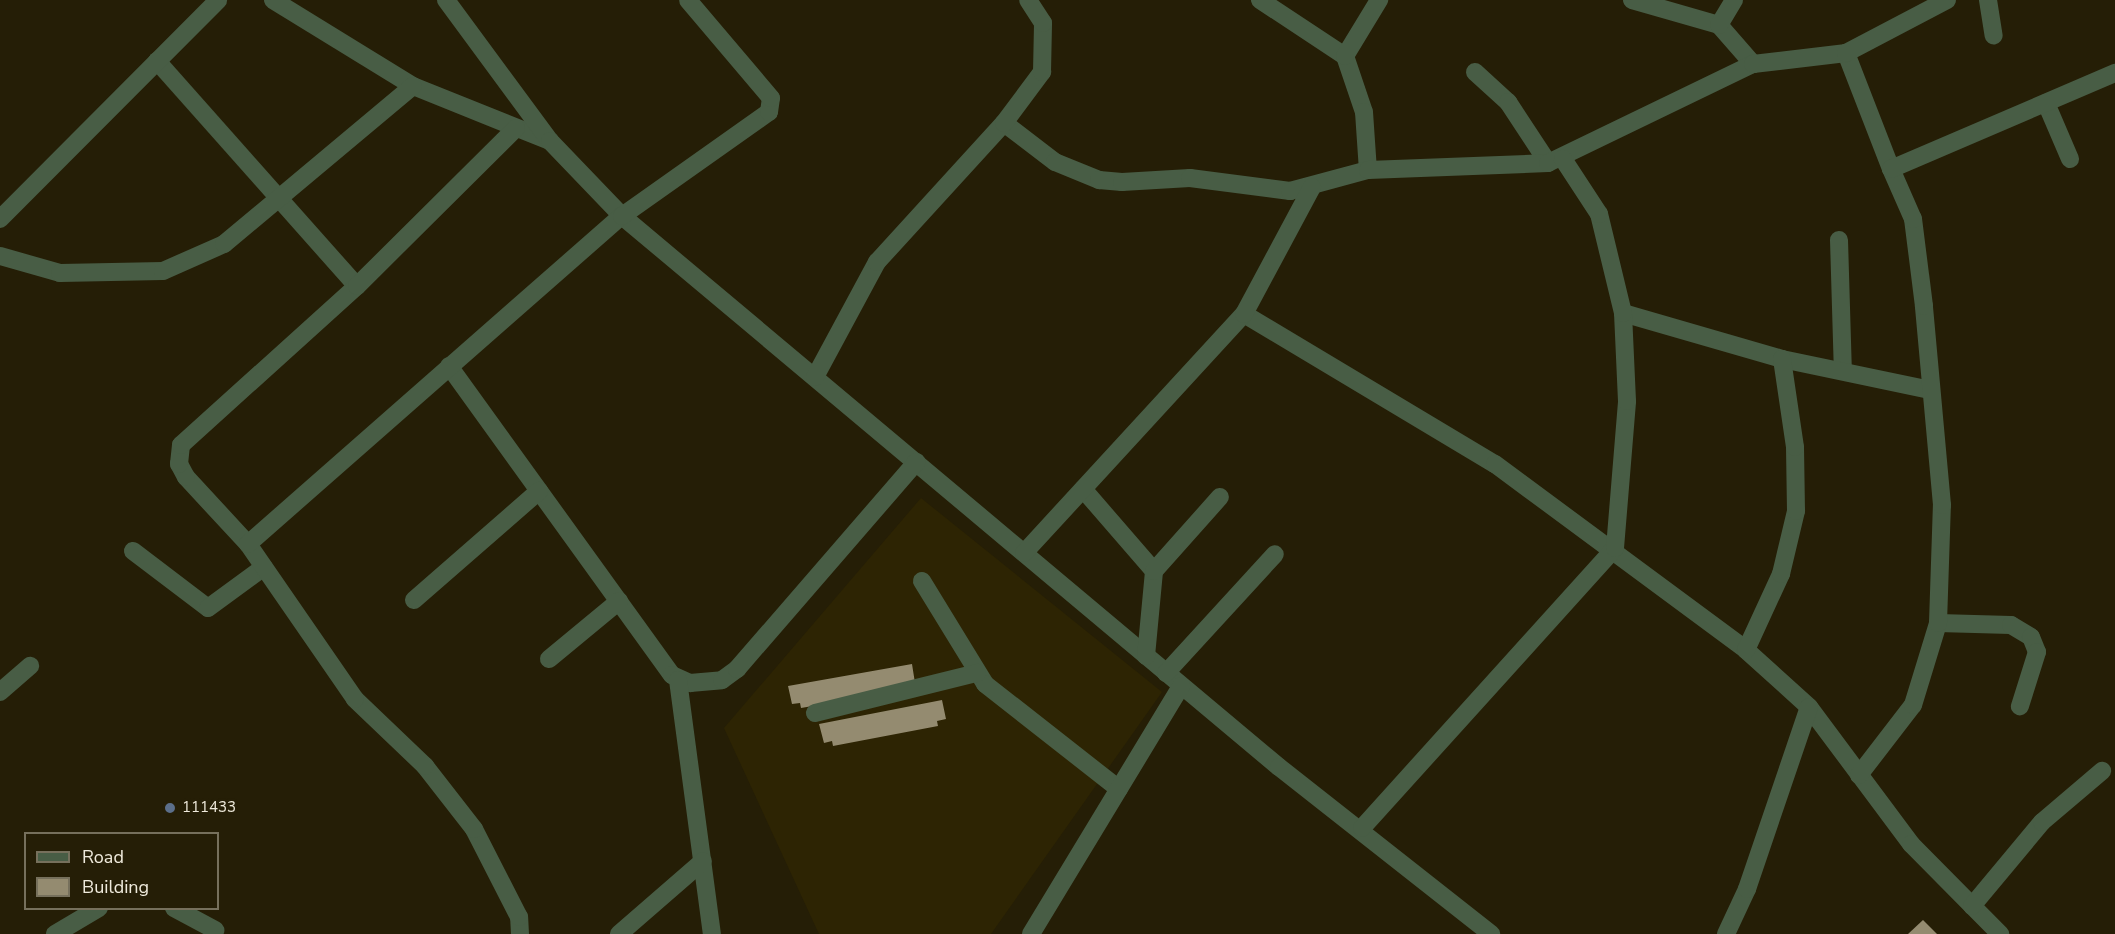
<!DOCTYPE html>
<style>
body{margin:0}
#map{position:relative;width:2115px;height:934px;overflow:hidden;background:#251e06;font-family:"Nunito Sans",sans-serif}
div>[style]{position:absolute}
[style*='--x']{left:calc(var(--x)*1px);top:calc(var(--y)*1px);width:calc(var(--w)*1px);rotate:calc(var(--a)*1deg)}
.built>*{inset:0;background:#2d2403}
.building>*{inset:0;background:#948b70}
.minor>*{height:18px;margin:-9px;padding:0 9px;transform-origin:9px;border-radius:9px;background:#485d45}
.dots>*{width:16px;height:16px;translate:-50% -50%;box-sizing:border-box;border:3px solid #251e06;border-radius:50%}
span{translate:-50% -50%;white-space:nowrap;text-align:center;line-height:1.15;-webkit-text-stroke:6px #251e06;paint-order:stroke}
.poi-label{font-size:15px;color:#efeadc}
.left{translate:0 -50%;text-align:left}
.legend{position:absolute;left:24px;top:832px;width:195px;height:78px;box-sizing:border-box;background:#251e06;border:2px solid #76705c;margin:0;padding:8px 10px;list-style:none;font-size:18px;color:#efeadc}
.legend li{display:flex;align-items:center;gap:12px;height:30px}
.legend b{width:30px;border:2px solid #76705c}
</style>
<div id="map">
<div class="built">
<i style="clip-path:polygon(921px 498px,1162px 692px,991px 934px,819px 934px,724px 728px)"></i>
</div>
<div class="building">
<i style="clip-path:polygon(912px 664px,915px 683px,907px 690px,801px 708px,800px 703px,792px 704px,788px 686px)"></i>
<i style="clip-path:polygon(942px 700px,946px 719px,937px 721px,938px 726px,833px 746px,832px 741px,824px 743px,819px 724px)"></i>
<i style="clip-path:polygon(1923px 920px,1937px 934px,1908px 934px)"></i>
</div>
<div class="minor">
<i style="--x:273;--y:0;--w:164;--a:31.6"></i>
<i style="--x:413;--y:86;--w:148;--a:21.9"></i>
<i style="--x:446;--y:0;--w:175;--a:53.6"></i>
<i style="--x:550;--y:141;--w:104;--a:46.2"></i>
<i style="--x:622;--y:216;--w:857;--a:39.99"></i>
<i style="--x:1279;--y:767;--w:270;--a:38.2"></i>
<i style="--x:1260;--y:0;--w:102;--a:33.4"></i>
<i style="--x:1345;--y:56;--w:59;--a:71.3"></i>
<i style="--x:1364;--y:112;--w:58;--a:86.1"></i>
<i style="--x:1632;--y:0;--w:91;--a:16"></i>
<i style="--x:1719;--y:25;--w:52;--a:48.9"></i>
<i style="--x:1988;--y:0;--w:36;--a:81"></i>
<i style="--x:1719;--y:25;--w:29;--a:-59"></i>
<i style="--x:1846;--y:53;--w:124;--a:68.8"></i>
<i style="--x:1345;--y:56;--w:66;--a:-58.7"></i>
<i style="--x:157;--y:61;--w:301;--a:48.4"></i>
<i style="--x:1475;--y:72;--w:45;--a:42.3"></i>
<i style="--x:1508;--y:102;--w:73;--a:56.7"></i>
<i style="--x:2046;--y:103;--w:61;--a:66.8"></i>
<i style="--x:1004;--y:123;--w:64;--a:37.4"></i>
<i style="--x:1055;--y:162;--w:48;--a:22.2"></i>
<i style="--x:1099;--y:180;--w:23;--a:5"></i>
<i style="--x:1122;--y:182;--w:68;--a:-3.4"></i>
<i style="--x:1190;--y:178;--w:101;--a:7.4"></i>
<i style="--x:1290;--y:191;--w:81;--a:-15.1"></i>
<i style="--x:1368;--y:170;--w:180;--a:-2.2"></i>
<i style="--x:1548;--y:163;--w:228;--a:-25.8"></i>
<i style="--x:1753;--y:64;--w:94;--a:-6.7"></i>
<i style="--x:1846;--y:53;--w:114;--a:-27.7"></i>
<i style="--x:0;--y:219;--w:309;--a:-45.1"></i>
<i style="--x:1839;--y:240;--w:131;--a:88.3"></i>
<i style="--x:0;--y:256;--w:62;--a:15.8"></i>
<i style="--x:60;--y:273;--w:103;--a:-1.1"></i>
<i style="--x:163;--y:271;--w:67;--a:-23.9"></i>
<i style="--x:224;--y:244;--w:246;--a:-39.9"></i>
<i style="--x:1623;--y:313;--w:166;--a:16.1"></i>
<i style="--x:1782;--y:359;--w:152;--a:11.8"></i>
<i style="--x:1244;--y:314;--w:292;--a:30.9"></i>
<i style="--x:1495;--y:464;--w:312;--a:36.5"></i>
<i style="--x:1746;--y:650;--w:85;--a:42.1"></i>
<i style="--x:1809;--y:707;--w:171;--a:53.3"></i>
<i style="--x:1911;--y:844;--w:127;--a:45.3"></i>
<i style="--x:449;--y:366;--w:381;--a:54.2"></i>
<i style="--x:672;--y:675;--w:20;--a:24"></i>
<i style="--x:690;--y:683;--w:32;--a:-5"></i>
<i style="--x:722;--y:680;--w:19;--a:-36"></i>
<i style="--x:737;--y:669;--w:274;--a:-49.1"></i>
<i style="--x:815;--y:377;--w:131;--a:-61.7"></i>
<i style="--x:877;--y:262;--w:188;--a:-47.6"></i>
<i style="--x:1004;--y:123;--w:64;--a:-53.3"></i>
<i style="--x:1042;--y:72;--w:49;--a:-88.8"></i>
<i style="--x:1043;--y:23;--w:27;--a:-123"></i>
<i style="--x:1083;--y:489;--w:108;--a:49.1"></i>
<i style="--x:248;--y:544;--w:91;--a:-132.8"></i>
<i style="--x:186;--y:477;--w:15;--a:-118"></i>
<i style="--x:179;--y:464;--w:19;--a:-84"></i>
<i style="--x:181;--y:445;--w:237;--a:-42.1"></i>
<i style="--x:357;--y:286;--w:224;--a:-44.8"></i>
<i style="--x:133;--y:551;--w:94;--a:37.2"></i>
<i style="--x:208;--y:608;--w:69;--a:-36.2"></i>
<i style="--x:1024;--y:553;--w:325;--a:-47.4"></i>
<i style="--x:1244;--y:314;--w:144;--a:-61.8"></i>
<i style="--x:922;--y:581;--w:121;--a:58.5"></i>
<i style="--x:985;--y:684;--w:170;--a:38.1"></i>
<i style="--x:414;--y:600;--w:166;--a:-41.1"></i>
<i style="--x:1938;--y:623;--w:73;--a:1.6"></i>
<i style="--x:2011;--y:625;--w:23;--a:31"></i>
<i style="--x:2031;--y:637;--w:16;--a:68"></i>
<i style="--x:2037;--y:652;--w:57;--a:107.5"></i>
<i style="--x:1746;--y:650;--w:84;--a:-65.3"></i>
<i style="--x:1781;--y:574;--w:65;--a:-76.6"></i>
<i style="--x:1796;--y:511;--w:64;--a:-90.9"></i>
<i style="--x:1795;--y:447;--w:89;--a:-98.4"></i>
<i style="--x:1146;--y:656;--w:85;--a:-84.6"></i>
<i style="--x:1154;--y:571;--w:99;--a:-48.3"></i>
<i style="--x:549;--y:659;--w:91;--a:-39.6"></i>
<i style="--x:1166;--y:673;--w:161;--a:-47.5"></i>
<i style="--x:678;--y:680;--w:256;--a:82.4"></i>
<i style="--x:0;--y:692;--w:40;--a:-41"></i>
<i style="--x:815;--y:713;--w:167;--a:-13.9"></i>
<i style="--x:1859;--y:775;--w:88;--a:-52.4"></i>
<i style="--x:1913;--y:705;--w:86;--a:-73"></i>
<i style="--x:1938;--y:623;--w:118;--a:-88.1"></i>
<i style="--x:1942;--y:505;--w:200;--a:-95.2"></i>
<i style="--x:1924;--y:306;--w:88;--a:-97.2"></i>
<i style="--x:1913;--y:219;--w:55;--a:-113.7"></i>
<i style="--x:1891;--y:169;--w:244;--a:-23.2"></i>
<i style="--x:1362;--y:828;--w:377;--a:-47.9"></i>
<i style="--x:1615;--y:548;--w:147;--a:-85.3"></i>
<i style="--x:1627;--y:401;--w:88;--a:-92.6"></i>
<i style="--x:1623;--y:313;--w:102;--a:-103.6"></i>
<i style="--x:1599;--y:214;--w:66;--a:-123.2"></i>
<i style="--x:1972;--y:906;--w:109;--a:-50.2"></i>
<i style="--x:2042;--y:822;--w:79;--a:-40.4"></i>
<i style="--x:174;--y:908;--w:47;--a:28.2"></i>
<i style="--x:55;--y:934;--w:51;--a:-30.6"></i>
<i style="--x:520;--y:934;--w:17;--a:-93"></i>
<i style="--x:519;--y:917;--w:99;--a:-117.1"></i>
<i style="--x:474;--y:829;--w:80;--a:-127.9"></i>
<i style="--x:425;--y:766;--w:97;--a:-136.3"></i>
<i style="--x:355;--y:699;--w:188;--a:-124.6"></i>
<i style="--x:248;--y:544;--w:497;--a:-41.3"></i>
<i style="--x:622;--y:216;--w:180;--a:-35.3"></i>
<i style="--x:769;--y:112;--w:14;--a:-82"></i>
<i style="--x:771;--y:98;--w:128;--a:-130.3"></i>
<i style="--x:619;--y:934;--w:111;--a:-41"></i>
<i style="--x:1031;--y:934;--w:290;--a:-58.8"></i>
<i style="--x:1726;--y:934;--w:50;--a:-65"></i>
<i style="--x:1747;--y:889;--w:192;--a:-71.2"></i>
</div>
<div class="dots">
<i style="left:170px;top:808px;background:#5c6f8a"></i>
</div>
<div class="poi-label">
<span class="left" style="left:182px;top:808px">111433</span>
</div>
<ul class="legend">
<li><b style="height:8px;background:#485d45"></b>Road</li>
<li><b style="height:16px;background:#948b70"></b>Building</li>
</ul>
</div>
